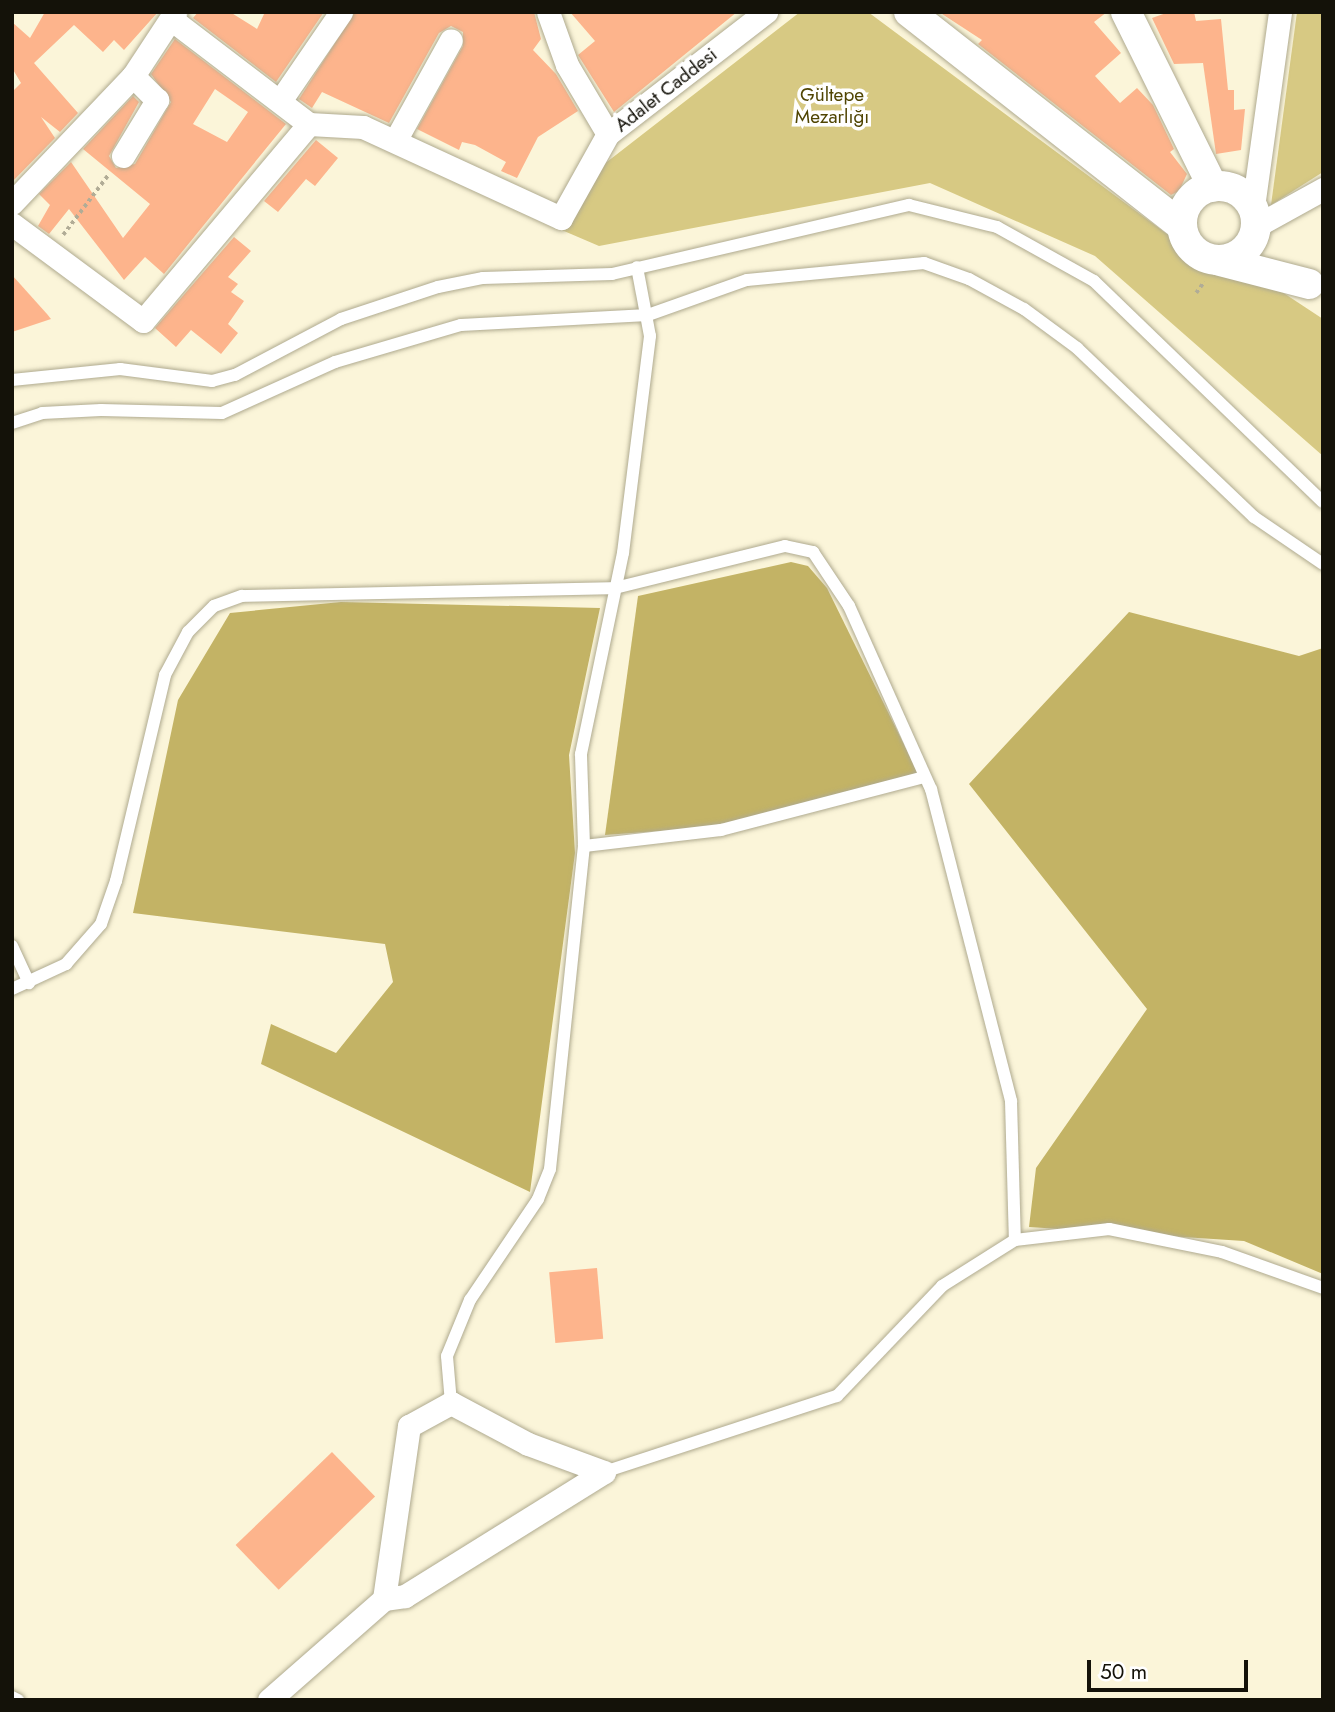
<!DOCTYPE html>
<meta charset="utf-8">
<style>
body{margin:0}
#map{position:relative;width:1335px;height:1712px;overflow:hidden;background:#fbf5d9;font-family:Jost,sans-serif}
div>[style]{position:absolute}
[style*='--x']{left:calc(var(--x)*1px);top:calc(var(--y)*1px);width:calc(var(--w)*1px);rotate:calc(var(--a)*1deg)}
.green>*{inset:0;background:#d7c983}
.forest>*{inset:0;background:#c3b365}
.building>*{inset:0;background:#fdb48c;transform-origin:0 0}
.path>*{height:3.5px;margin-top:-1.75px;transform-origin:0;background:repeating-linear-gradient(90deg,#b1ac96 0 3.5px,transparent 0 7px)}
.roads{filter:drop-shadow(0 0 2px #afaa8f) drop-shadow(0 0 2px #afaa8f)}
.service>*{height:12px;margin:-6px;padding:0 6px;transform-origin:6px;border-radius:6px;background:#fff}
.minor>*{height:23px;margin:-11.5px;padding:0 11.5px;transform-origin:11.5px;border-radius:11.5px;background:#fff}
.tertiary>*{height:30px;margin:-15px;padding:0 15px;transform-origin:15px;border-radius:15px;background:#fff}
.tertiary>.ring{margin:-15px;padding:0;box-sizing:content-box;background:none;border:30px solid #fff;border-radius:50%}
span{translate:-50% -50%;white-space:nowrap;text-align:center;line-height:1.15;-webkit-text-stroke:7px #fff;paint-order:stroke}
.street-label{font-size:19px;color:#141209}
.park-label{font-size:19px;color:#504503}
.frame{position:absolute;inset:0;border:14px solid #141209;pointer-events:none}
.scale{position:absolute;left:1087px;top:1660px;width:161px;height:32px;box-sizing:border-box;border:4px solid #141209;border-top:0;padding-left:9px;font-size:21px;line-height:24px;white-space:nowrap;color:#141209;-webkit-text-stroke:5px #fff;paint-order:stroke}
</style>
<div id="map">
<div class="green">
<i style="clip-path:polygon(800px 12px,868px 12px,1214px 269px,1279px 290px,1323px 319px,1323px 456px,1095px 256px,930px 183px,599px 246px,557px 228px,603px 165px)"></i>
<i style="clip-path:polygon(1297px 12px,1323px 12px,1323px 172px,1271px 205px)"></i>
</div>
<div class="forest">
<i style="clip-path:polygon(791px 562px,808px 566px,827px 588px,918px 773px,713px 827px,605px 835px,638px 596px)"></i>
<i style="clip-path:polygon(341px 602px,600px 608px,569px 755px,575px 853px,530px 1192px,261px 1064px,271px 1024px,336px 1053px,393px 982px,385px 944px,133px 913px,178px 700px,230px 613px)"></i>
<i style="clip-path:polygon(1129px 612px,1299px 656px,1323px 648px,1323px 1274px,1244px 1241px,1029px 1227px,1036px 1168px,1147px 1009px,969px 784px)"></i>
</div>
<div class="building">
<i style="clip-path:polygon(45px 12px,158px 12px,124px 50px,114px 40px,103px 52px,74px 25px,34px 63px,78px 113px,60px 132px,41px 117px,55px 138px,12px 182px,12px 92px,21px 83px,12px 68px,12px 22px,30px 38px)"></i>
<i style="clip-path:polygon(198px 12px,230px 12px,257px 29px,265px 12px,324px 12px,276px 82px,193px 18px)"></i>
<i style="clip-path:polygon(355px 12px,534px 12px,541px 39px,533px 50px,556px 74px,578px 111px,538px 137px,517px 178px,501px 171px,506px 162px,475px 145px,462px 142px,459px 150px,417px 129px,463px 46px,463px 32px,451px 26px,439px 33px,389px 123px,322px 92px,312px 108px,299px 99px)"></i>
<i style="clip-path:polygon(570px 12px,737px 12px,614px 112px,578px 55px,595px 41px)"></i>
<i style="clip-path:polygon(939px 12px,1107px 12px,1094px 22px,1121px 53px,1095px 76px,1120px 103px,1137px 88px,1153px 105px,1174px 149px,1170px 152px,1187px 174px,1179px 191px,1171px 195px,978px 44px,982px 40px)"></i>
<i style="clip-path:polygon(1169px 12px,1194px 12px,1196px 21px,1221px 19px,1228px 90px,1234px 90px,1234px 110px,1245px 109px,1241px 150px,1216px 154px,1203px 63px,1174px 64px,1152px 18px)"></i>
<i style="clip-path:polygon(evenodd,175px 39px,286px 124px,164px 274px,145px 257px,124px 280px,69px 209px,49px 234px,38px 226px,50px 205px,39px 194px,71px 162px,123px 238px,150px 204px,83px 149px,133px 96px,139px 102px,109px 156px,116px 168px,135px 164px,171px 102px,151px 74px,175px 39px,215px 89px,248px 112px,227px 142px,193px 124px,215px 89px)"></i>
<i style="clip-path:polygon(316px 140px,338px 158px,315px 186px,306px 179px,278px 212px,264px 201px)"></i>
<i style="clip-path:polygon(234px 237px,251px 251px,228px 277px,238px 284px,231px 292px,244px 301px,228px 324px,238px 333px,221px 354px,191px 330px,176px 347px,155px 328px)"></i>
<i style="clip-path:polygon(12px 275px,47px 314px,51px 319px,12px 332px)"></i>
<i style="left:597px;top:1268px;width:71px;height:48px;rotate:85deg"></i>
<i style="left:332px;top:1452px;width:62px;height:134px;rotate:46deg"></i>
</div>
<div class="path">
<i style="--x:63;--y:235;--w:76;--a:-53"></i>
<i style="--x:1196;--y:293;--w:14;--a:-54"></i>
</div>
<div class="roads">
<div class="service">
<i style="--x:12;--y:380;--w:109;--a:-5.8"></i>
<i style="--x:120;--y:369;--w:93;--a:7.4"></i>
<i style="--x:212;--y:381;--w:24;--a:-15"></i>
<i style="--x:235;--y:375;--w:120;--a:-27.8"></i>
<i style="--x:341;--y:319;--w:102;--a:-18.3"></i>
<i style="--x:438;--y:287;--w:46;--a:-11.3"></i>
<i style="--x:483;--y:278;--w:129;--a:-1.8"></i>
<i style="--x:612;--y:274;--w:305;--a:-13.1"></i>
<i style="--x:909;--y:205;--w:91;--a:14"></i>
<i style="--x:997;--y:227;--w:111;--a:29.1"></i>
<i style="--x:1094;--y:281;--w:318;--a:44"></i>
<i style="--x:12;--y:423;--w:32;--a:-18"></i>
<i style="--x:42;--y:413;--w:59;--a:-2.9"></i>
<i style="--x:101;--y:410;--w:121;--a:1.4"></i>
<i style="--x:222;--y:413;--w:124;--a:-24.3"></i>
<i style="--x:335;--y:362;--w:131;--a:-16.4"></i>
<i style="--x:461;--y:325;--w:187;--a:-3.1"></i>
<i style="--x:648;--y:315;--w:105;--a:-19.5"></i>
<i style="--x:747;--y:280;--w:178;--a:-5.5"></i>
<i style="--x:924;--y:263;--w:48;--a:19.6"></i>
<i style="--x:969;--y:279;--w:63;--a:28.6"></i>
<i style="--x:1024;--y:309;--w:66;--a:36.3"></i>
<i style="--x:1077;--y:348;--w:245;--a:43.7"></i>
<i style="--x:1254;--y:517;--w:83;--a:34.3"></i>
<i style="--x:584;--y:846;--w:138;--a:-6.7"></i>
<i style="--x:721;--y:830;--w:210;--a:-14.6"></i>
<i style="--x:12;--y:946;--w:41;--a:65.3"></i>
<i style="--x:12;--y:989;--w:60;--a:-24.8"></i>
<i style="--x:66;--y:964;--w:53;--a:-48.8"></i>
<i style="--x:101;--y:924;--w:46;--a:-70.8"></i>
<i style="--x:116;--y:881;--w:212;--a:-76.6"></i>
<i style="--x:165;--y:675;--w:49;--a:-61.9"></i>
<i style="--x:188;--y:632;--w:37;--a:-45"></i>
<i style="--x:214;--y:606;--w:30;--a:-20"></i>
<i style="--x:242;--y:596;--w:373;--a:-1.2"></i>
<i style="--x:615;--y:588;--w:175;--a:-13.9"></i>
<i style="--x:785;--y:546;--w:29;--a:12"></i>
<i style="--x:813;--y:552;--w:65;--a:56.3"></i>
<i style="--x:849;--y:606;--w:201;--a:65.9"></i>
<i style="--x:931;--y:789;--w:322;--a:75.6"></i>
<i style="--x:1011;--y:1101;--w:139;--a:88.4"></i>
<i style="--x:451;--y:1403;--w:47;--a:-94.9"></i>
<i style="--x:447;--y:1356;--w:61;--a:-67.7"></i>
<i style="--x:470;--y:1300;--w:122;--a:-56"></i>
<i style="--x:538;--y:1199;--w:32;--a:-68"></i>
<i style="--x:550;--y:1169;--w:325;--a:-84"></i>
<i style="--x:584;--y:846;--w:92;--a:-91.9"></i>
<i style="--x:581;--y:754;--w:205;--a:-78.2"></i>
<i style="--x:623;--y:553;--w:219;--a:-82.9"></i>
<i style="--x:650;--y:336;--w:70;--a:-100.7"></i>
<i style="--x:604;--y:1472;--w:245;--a:-18.1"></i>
<i style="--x:837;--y:1396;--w:152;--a:-46.3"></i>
<i style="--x:942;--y:1286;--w:86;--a:-32.2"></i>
<i style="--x:1015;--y:1240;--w:95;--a:-6.7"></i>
<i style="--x:1109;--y:1229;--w:115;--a:11.5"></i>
<i style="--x:1222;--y:1252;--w:107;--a:19.6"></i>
<i style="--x:12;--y:1697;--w:7;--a:27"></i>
</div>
<div class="minor">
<i style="--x:548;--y:12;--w:56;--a:70.3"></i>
<i style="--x:567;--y:65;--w:80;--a:59.3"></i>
<i style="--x:608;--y:134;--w:200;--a:-37.7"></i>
<i style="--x:171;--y:19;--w:173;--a:37.3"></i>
<i style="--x:280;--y:101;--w:108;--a:-55.6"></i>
<i style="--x:395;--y:141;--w:115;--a:-61"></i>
<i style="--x:123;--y:156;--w:66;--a:-58.7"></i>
<i style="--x:157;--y:100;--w:34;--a:-135"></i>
<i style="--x:12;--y:203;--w:175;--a:-46.4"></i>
<i style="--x:133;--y:76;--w:77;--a:-56.7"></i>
<i style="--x:1253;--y:207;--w:197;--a:-82.1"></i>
<i style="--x:12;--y:224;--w:163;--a:36.5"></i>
<i style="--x:143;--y:321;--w:258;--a:-49.9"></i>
<i style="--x:309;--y:124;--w:54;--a:3.2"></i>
<i style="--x:363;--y:127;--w:218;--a:24.7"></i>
<i style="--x:561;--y:218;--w:96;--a:-60.8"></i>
<i style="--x:1256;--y:226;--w:77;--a:-28.9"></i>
<i style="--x:384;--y:1599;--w:175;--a:-81.8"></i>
<i style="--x:409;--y:1426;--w:48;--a:-28.7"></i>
<i style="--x:451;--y:1403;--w:87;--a:28"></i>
<i style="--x:528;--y:1444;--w:81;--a:20.2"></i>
<i style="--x:269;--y:1700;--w:153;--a:-41.3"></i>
<i style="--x:384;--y:1599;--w:21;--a:-8"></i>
<i style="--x:405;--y:1596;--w:234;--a:-31.9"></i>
</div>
<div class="tertiary">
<i style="--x:909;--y:12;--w:345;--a:38.1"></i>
<i style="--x:1126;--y:12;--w:195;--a:63.6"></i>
<i class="ring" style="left:1182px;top:186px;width:44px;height:44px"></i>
<i style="--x:1220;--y:261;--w:92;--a:14.5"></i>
</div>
</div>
<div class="street-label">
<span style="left:666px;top:90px;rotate:-38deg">Adalet Caddesi</span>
</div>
<div class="park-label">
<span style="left:832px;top:106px">Gültepe<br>Mezarlığı</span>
</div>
<div class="frame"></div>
<div class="scale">50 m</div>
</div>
